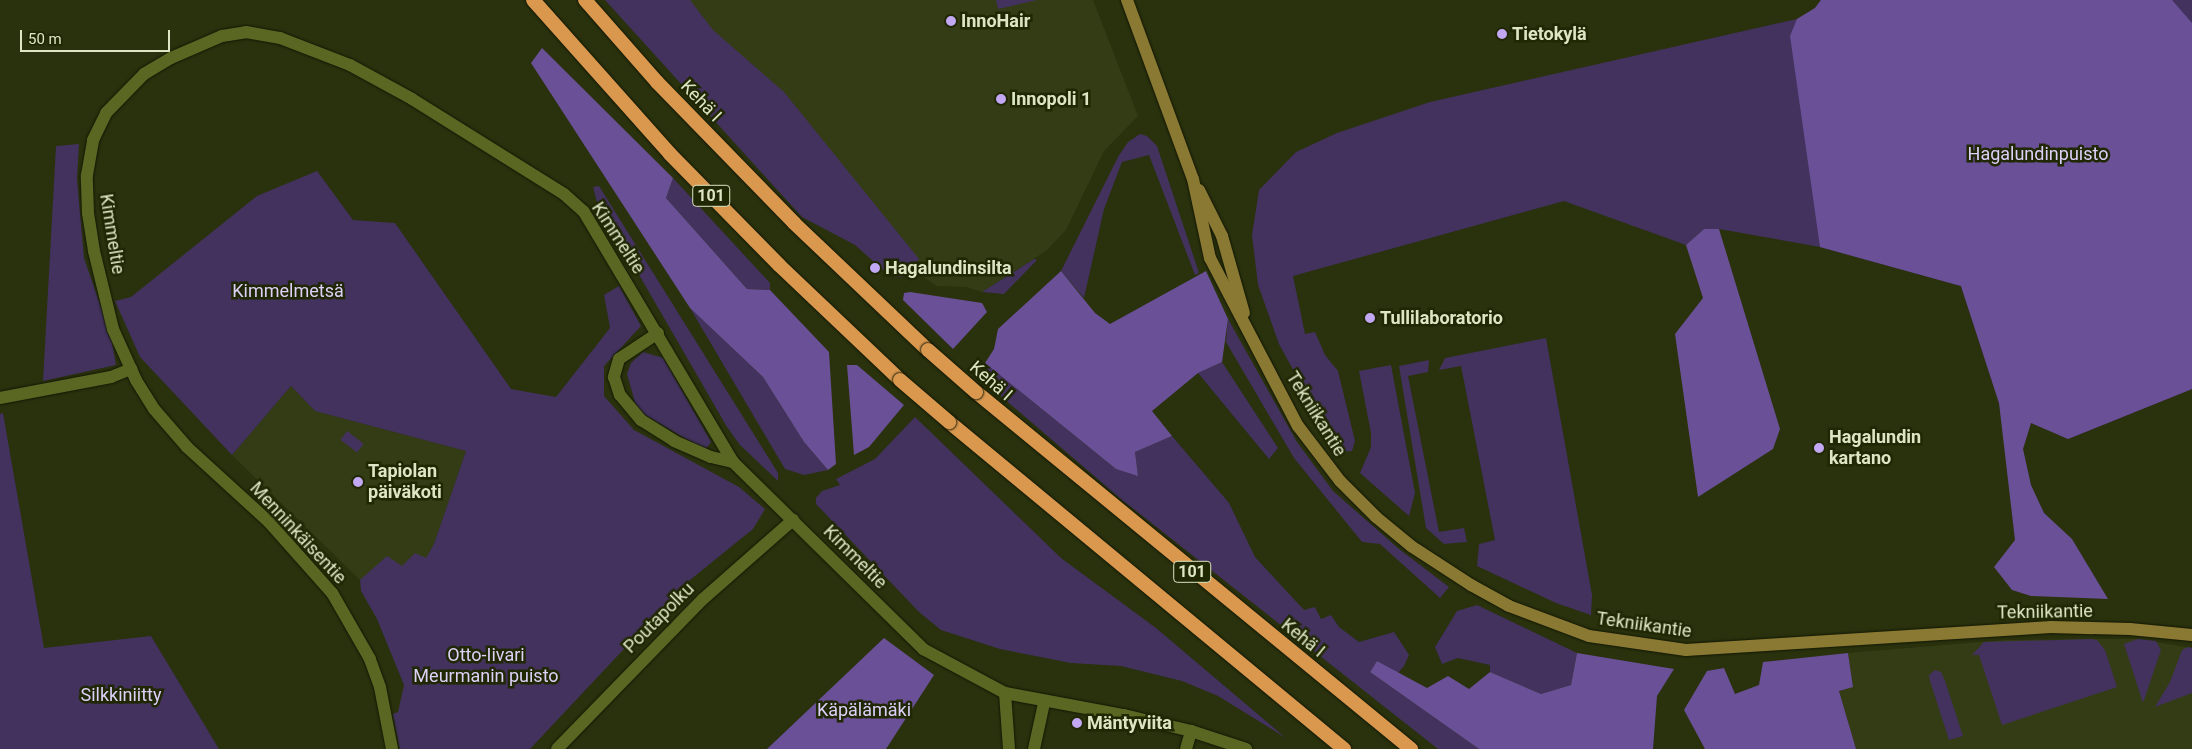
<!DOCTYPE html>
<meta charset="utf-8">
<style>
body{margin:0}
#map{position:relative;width:2192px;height:749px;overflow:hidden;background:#29310d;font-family:Roboto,sans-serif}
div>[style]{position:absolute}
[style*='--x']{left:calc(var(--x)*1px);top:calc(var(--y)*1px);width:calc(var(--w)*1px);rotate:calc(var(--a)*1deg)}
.built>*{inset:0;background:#343c15}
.green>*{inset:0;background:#42325d;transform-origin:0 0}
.forest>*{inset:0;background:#6a5096}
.roads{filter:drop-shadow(0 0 1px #131704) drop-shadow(0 0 1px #131704)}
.minor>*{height:12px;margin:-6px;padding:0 6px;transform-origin:6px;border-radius:6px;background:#596723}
.secondary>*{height:12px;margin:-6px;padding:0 6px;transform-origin:6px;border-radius:6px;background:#8a7933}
.trunk>*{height:14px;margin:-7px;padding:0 7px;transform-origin:7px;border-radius:7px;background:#da984e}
.bridges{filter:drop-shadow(0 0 1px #131704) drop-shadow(0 0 1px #131704)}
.trunk-bridge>*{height:14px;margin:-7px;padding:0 7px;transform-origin:7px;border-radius:7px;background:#da984e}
.dots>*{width:14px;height:14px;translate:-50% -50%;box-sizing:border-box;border:2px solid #202703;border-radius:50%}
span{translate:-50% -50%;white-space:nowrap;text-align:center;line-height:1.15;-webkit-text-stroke:5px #202703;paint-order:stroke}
.shield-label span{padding:1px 4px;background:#202703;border:1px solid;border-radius:4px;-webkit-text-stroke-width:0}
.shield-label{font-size:16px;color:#dde6c4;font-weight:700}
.poi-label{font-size:18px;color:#dde6c4;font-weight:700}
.left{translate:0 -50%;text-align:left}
.street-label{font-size:18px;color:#dde6c4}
.park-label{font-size:18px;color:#ddd0f9}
.scale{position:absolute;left:20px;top:30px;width:150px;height:22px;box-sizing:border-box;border:2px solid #dde6c4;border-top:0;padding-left:6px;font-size:15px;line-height:18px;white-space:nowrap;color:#dde6c4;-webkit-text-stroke:4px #202703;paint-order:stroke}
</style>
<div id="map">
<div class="built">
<i style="clip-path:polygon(652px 0,1093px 0,1138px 116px,1104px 151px,1066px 230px,1046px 251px,982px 292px,966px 287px,937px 286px,883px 249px)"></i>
<i style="clip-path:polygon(291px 386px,315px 411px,466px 451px,434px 544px,426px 558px,360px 580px,232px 455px)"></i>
<i style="clip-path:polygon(2091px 639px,2138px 639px,2192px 648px,2192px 749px,1856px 749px,1839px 691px,1853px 686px,1848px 653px,2005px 640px)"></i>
</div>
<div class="green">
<i style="clip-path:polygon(605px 0,690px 0,713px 30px,784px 92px,919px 259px,903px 277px,890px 276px,855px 245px,802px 217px)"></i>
<i style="clip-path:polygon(996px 0,1037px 0,998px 9px)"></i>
<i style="clip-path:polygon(1821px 0,2192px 0,2192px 389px,2068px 439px,1999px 403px,1961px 286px,1820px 247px,1719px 229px,1704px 229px,1686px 245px,1564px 201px,1293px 276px,1305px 334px,1315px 332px,1325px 355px,1338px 371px,1355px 441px,1352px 451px,1338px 452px,1279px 344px,1258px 285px,1252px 235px,1259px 190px,1296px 152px,1337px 133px,1430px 102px,1797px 19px,1815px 8px)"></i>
<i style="clip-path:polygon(1140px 134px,1147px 136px,1157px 146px,1199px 273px,1195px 275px,1149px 155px,1122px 162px,1104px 209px,1084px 298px,1061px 271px,1118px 157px,1128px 142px)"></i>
<i style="clip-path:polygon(79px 144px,77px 178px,84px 258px,111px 337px,116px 365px,43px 381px,56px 146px)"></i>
<i style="clip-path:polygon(317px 171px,353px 220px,395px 223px,511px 389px,556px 397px,610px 328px,604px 295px,619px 286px,641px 326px,604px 366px,604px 396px,634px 430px,739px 487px,765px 509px,753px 529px,685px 584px,530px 749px,400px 749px,393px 714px,398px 712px,404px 685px,377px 619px,361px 591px,360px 580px,387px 556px,402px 566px,415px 553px,426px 558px,434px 544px,466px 451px,315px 411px,291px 386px,232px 455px,140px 357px,115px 301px,131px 297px,257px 196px)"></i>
<i style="clip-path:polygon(673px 178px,770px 283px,770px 290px,747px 289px,666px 198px)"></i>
<i style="clip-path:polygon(599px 186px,778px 473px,778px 481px,740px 445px,727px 427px,597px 202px,593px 187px)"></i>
<i style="clip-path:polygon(1034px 259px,1037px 260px,1004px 294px,982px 292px)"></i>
<i style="clip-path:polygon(690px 308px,763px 377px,804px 442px,828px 470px,804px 475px,785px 469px)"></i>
<i style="clip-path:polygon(1228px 319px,1297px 442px,1333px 491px,1399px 549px,1449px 587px,1440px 598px,1380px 544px,1362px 542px,1294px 458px,1226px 342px)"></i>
<i style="clip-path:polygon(1546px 338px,1592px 595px,1591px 615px,1556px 603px,1477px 566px,1479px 544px,1495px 540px,1461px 366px,1439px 370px,1445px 358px)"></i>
<i style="clip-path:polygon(643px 352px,663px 358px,711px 442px,705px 450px,642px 413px,636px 406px,627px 374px,631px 363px)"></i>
<i style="clip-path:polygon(1429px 360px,1428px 372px,1408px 376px,1439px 532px,1464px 528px,1467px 542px,1444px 544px,1426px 528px,1399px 366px)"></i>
<i style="clip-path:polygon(1222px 362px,1278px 448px,1269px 459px,1198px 373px)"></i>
<i style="clip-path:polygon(985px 363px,1116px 469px,1138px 475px,1135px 452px,1172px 436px,1229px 503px,1255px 557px,1304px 610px,1315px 607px,1321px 619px,1331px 615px,1339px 627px,1359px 642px,1394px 632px,1409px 655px,1404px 666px,1398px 673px,1377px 661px,1370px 672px,1479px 749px,1438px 749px,1121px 499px,975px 374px)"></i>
<i style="clip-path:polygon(1391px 365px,1415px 493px,1409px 516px,1360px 473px,1371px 447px,1371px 433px,1359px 371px)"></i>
<i style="clip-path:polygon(3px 413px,44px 648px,151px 636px,219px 749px,0 749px,0 414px)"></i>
<i style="clip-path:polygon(915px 417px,1061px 558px,1156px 628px,1286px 738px,1218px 696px,1182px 681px,1121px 666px,1071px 663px,1000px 649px,941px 630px,919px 612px,816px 504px,816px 498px,822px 491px,840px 485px,836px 479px,875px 459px)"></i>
<i style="left:347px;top:431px;width:21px;height:11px;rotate:37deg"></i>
<i style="clip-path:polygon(1477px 605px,1577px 653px,1571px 685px,1541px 694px,1490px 672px,1490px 665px,1458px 658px,1442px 664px,1435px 647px,1457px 611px)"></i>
<i style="clip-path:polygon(2091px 639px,2097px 640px,2105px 650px,2117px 687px,2002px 725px,1979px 655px,1972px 655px,1984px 642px)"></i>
<i style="clip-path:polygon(2138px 639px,2156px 641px,2161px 650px,2143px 703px,2124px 644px)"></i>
<i style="clip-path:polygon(2188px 647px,2192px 648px,2192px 693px,2155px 707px,2170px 682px,2182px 650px)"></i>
<i style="clip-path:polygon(1935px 670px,1941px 672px,1945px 681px,1963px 736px,1949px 740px,1930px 681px,1929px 675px)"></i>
</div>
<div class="forest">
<i style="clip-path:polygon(1821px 0,2172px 0,2192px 23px,2192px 389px,2068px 439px,2031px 423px,2023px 449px,2031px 485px,2044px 513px,2072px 539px,2108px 599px,2031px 596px,2012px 590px,1994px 567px,2015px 540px,1999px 403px,1961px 286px,1820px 247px,1790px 36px,1797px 19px,1815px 8px)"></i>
<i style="clip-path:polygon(542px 48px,673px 178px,666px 198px,747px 289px,770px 290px,829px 352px,836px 464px,828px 470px,804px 442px,763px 377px,690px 308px,531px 63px)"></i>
<i style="clip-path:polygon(1704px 229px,1719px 229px,1780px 429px,1773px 449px,1698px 497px,1675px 334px,1703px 298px,1686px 245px)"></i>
<i style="clip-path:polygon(1061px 271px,1095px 313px,1110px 324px,1206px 271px,1228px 319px,1222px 362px,1198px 373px,1152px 411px,1172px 436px,1135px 452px,1138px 476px,1116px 469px,985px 363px,994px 349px,998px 329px)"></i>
<i style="clip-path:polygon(910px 292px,982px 303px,987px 312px,953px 349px,903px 300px,904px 293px)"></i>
<i style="clip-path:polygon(847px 365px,857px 365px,904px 405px,869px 447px,854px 455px)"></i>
<i style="clip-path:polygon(884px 638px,934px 675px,886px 749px,767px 749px)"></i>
<i style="clip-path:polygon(1577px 653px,1674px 669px,1657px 696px,1653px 749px,1479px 749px,1370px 672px,1377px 661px,1427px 688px,1448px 676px,1469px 689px,1490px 672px,1541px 694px,1571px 685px)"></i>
<i style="clip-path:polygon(1848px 653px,1853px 687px,1839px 691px,1856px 749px,1705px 749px,1684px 710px,1707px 671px,1724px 668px,1735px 694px,1759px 685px,1763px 662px)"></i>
</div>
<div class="roads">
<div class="minor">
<i style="--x:658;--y:333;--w:47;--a:146.3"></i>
<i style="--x:619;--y:359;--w:19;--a:106"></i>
<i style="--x:614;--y:377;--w:19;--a:72"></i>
<i style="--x:620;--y:395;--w:33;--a:50"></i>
<i style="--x:641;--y:420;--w:39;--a:32"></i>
<i style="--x:674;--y:441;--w:40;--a:23.4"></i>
<i style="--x:711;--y:457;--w:23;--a:13"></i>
<i style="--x:0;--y:398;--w:113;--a:-10.7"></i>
<i style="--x:111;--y:377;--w:22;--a:-22"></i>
<i style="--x:1005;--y:693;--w:56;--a:85.9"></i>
<i style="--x:392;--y:749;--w:63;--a:-101"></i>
<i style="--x:380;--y:687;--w:30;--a:-110"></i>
<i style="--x:370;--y:659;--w:76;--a:-119.9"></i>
<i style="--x:332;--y:593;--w:95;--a:-131.6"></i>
<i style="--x:269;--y:522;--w:111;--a:-137.6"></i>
<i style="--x:187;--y:447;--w:50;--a:-131"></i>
<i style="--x:154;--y:409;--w:34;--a:-122"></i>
<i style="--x:136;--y:380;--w:56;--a:-114.3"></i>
<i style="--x:113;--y:329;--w:80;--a:-103.7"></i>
<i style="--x:94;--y:251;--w:38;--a:-99"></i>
<i style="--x:88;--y:213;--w:38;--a:-92"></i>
<i style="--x:87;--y:175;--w:36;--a:-80"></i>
<i style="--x:93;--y:140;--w:30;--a:-64"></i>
<i style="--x:106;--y:113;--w:54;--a:-45.7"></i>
<i style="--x:144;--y:74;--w:31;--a:-31"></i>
<i style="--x:171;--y:58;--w:56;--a:-23.3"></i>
<i style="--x:222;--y:36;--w:24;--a:-9"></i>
<i style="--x:246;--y:32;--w:35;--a:10"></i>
<i style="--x:280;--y:38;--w:75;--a:21.1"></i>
<i style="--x:350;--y:65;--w:71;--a:28.7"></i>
<i style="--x:412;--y:99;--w:179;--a:32"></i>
<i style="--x:564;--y:194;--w:27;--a:42"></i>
<i style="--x:584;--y:212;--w:291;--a:59.2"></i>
<i style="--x:733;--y:462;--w:267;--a:44.5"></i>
<i style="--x:923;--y:649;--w:93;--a:28.2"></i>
<i style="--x:1005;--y:693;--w:121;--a:10.5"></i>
<i style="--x:1124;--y:715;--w:69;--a:13.4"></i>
<i style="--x:1191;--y:731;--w:58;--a:18.1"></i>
<i style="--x:557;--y:749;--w:209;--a:-45.8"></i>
<i style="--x:703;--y:599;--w:120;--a:-41.3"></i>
<i style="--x:1034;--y:749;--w:47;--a:-77.7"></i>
<i style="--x:1186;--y:749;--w:19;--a:-74"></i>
</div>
<div class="secondary">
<i style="--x:1127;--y:0;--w:191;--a:69.8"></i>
<i style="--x:1193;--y:179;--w:81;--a:77.9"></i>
<i style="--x:1210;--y:258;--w:190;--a:62.4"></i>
<i style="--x:1298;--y:426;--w:69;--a:52.6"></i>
<i style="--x:1340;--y:481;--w:51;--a:45"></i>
<i style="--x:1376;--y:517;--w:45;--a:39.6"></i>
<i style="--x:1411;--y:546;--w:72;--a:33"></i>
<i style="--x:1471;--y:585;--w:43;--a:28.9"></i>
<i style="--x:1509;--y:606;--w:85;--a:20.6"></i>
<i style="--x:1589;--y:636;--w:98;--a:8.2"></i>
<i style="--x:1686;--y:650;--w:366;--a:-3.6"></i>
<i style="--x:2051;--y:627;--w:79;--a:1.5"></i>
<i style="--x:2130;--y:629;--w:62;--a:5.5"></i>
<i style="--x:1199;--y:190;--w:51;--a:63.4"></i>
<i style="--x:1222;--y:236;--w:80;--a:74.1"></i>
</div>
<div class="trunk">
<i style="--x:533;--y:0;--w:206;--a:48.3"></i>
<i style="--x:670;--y:154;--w:156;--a:45.5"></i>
<i style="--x:779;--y:265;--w:167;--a:43.5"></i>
<i style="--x:585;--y:0;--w:109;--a:48.7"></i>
<i style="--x:657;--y:82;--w:197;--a:45.8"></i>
<i style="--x:794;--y:223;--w:185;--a:43.5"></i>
<i style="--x:976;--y:392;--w:563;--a:39.38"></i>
<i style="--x:949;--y:422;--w:513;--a:39.62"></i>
</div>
</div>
<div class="bridges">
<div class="trunk-bridge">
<i style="--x:928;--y:350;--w:64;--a:41.2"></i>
<i style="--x:900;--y:380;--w:65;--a:40.6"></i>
</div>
</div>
<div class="dots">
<i style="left:951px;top:21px;background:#c2a8f3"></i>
<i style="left:1502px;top:34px;background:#c2a8f3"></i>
<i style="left:1001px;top:99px;background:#c2a8f3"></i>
<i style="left:875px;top:268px;background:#c2a8f3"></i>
<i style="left:1370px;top:318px;background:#c2a8f3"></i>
<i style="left:1819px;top:448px;background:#c2a8f3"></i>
<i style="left:358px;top:482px;background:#c2a8f3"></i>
<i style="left:1077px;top:723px;background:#c2a8f3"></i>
</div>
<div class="shield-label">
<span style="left:711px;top:196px">101</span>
<span style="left:1192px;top:572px">101</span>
</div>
<div class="poi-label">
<span class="left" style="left:961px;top:21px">InnoHair</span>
<span class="left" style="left:1512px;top:34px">Tietokylä</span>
<span class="left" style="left:1011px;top:99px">Innopoli 1</span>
<span class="left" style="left:885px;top:268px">Hagalundinsilta</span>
<span class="left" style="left:1380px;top:318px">Tullilaboratorio</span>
<span class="left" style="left:1829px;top:448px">Hagalundin<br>kartano</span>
<span class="left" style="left:368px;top:482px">Tapiolan<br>päiväkoti</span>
<span class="left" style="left:1087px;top:723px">Mäntyviita</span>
</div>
<div class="street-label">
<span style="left:701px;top:101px;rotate:46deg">Kehä I</span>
<span style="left:112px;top:234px;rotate:81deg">Kimmeltie</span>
<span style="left:618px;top:238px;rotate:57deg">Kimmeltie</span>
<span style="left:991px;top:381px;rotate:41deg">Kehä I</span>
<span style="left:1316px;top:414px;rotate:58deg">Tekniikantie</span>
<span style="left:298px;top:533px;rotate:47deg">Menninkäisentie</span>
<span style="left:855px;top:557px;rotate:45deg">Kimmeltie</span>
<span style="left:2045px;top:612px;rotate:-1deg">Tekniikantie</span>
<span style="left:659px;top:618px;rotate:-45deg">Poutapolku</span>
<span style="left:1644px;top:625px;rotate:8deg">Tekniikantie</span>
<span style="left:1303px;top:638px;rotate:39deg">Kehä I</span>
</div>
<div class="park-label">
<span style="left:2038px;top:154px">Hagalundinpuisto</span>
<span style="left:288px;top:291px">Kimmelmetsä</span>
<span style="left:486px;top:666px">Otto-Iivari<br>Meurmanin puisto</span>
<span style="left:121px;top:695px">Silkkiniitty</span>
<span style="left:864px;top:710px">Käpälämäki</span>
</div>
<div class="scale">50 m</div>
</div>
